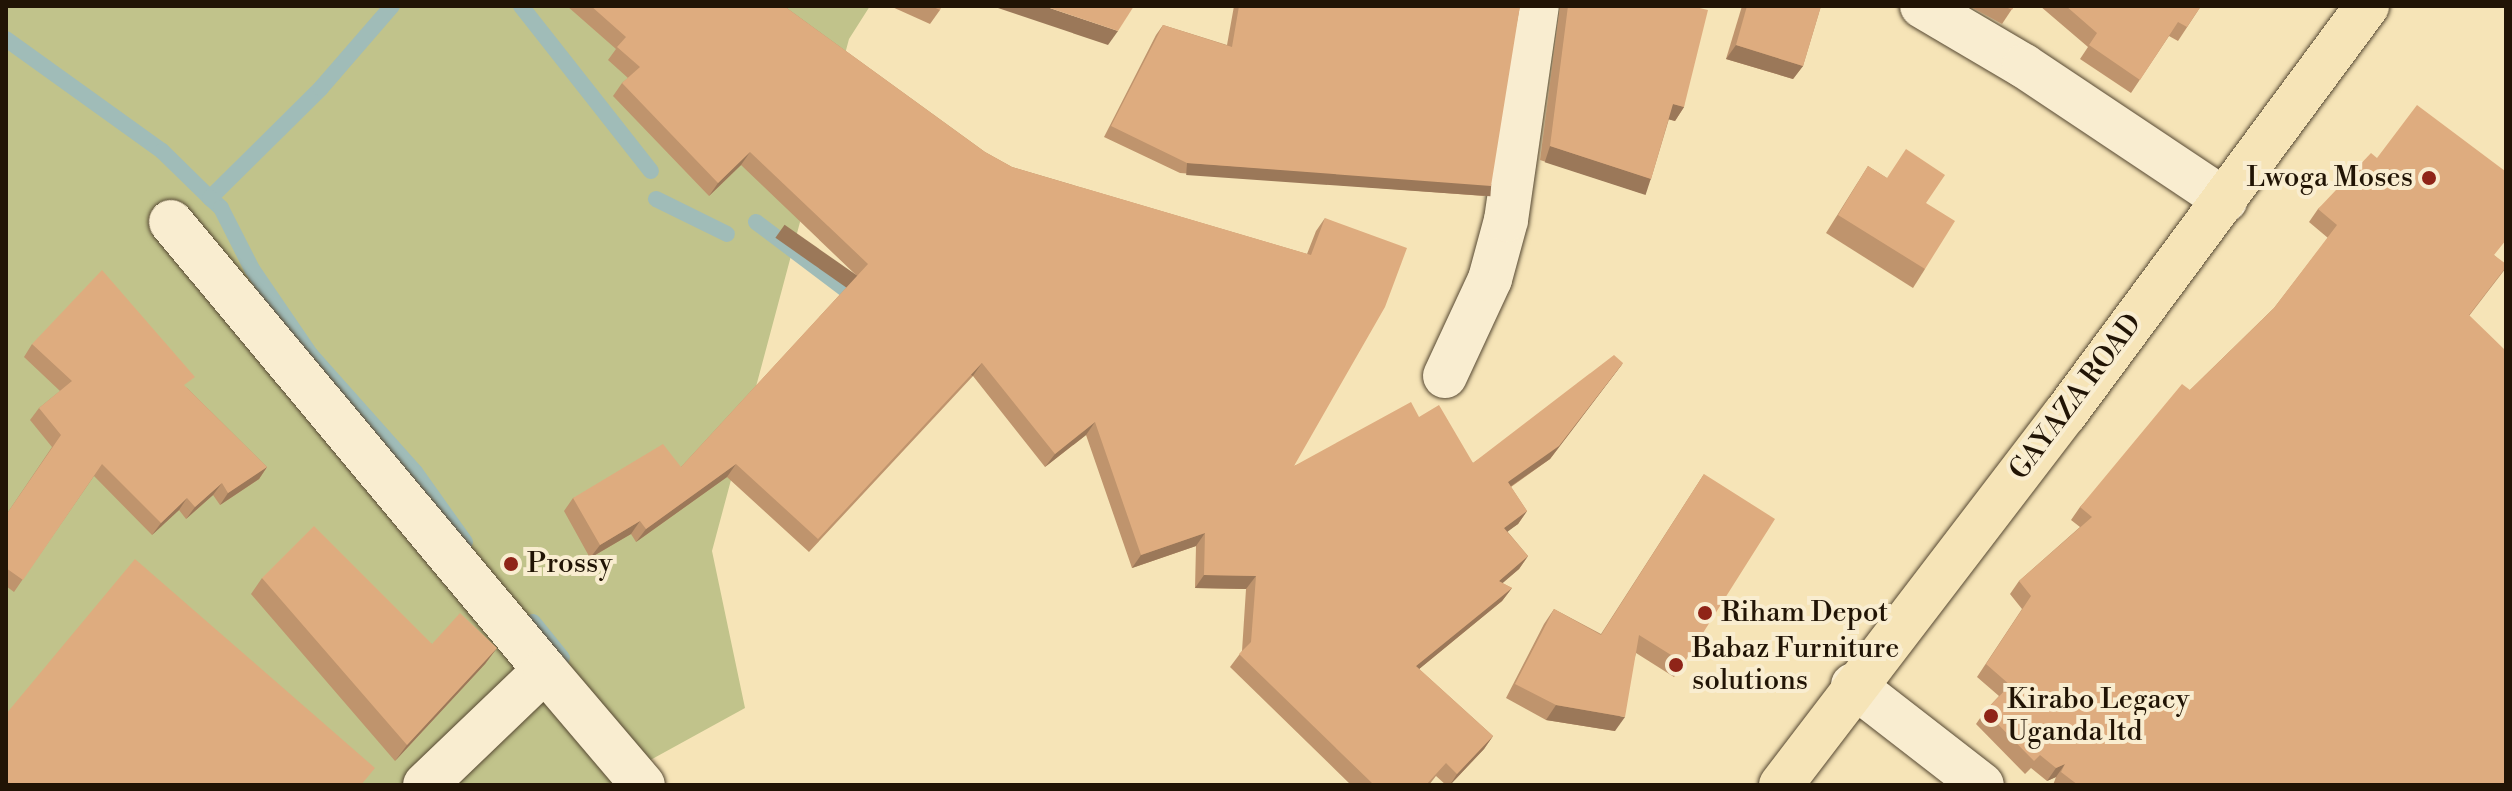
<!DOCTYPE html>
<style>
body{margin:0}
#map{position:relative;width:2512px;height:791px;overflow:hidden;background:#f6e4b7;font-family:"Libre Bodoni",serif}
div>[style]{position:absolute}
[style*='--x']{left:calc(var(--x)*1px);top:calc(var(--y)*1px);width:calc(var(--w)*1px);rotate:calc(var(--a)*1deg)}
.green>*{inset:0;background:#c1c38b}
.stream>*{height:16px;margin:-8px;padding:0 8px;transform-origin:8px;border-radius:8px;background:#a0bcb8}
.roads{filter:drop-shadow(0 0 2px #564832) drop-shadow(0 0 2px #564832)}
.minor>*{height:44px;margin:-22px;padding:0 22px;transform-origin:22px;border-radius:22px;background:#f9edd0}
.primary>*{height:44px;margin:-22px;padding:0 22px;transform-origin:22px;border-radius:22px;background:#f6e4b7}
.wall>*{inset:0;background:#bf946d}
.shaded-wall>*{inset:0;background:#9b7859;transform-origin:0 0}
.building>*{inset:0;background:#deac7f}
.dots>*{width:22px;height:22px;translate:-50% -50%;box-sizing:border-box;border:4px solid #f9edd0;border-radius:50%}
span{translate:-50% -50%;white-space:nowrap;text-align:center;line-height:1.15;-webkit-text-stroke:8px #f9edd0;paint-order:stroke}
.poi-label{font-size:28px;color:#211405}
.right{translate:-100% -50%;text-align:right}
.left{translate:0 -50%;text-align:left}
.street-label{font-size:28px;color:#211405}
.frame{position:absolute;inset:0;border:8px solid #211405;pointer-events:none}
</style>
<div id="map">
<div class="green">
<i style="clip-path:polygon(6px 6px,870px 6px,849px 39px,712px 551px,745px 708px,634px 769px,622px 785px,6px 785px)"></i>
</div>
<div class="stream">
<i style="--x:521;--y:6;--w:210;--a:51.8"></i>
<i style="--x:6;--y:39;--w:192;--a:35.7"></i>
<i style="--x:162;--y:151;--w:67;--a:44.4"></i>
<i style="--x:210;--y:198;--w:156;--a:-44.7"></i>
<i style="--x:321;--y:88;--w:108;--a:-49.1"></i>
<i style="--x:210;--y:198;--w:15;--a:42"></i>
<i style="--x:221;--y:208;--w:68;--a:63.1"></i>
<i style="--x:252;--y:269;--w:103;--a:55.7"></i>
<i style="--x:310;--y:354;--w:158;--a:48.3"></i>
<i style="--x:415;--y:472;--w:86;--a:54.5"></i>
<i style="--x:656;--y:199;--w:79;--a:26.2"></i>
<i style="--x:756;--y:222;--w:133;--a:37"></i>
<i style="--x:533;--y:622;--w:46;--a:51.1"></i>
</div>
<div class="roads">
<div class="minor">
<i style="--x:1922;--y:6;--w:118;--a:30.5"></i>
<i style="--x:2024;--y:66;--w:242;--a:33.7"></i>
<i style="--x:171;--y:222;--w:584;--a:50.14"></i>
<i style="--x:1445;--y:376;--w:107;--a:-65.1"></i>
<i style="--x:1490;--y:279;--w:61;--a:-74.8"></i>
<i style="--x:1506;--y:220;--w:216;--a:-81.8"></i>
<i style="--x:1853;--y:685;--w:163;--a:37.8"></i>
<i style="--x:425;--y:785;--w:166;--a:-43.8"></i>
<i style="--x:545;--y:670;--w:151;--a:49.6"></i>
</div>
<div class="primary">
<i style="--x:1781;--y:785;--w:467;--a:-52.6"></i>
<i style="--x:2065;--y:414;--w:508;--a:-53.49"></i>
</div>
</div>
<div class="wall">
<i style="clip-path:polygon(567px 6px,784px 6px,985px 152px,1012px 167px,1307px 254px,1316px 231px,1325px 218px,1294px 466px,1419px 417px,1473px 463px,1623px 363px,1550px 459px,1511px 487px,1527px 511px,1518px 524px,1507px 531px,1528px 556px,1519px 569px,1502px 583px,1512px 588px,1502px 601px,1419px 669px,1493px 736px,1484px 749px,1450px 785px,1446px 785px,1436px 776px,1429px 785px,1351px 785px,1230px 667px,1242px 651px,1246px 589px,1195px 588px,1196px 546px,1132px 568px,1086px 435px,1045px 467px,973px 376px,809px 552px,727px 477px,636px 542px,631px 534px,590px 558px,564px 511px,573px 498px,681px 467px,857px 276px,741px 165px,709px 196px,613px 96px,622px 83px,628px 78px,608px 60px,616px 49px)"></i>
<i style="clip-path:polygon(890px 6px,941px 6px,940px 10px,930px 24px)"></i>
<i style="clip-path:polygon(1234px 6px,1520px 6px,1484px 196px,1180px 173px,1104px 137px,1156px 35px,1163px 25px,1227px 45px)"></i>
<i style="clip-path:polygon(1560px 6px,1691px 6px,1684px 107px,1675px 121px,1669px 119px,1651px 179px,1641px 193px,1540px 160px)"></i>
<i style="clip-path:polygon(1742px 6px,1821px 6px,1803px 66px,1793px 79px,1726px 59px)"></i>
<i style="clip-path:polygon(1969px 6px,2014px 6px,2002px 24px)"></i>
<i style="clip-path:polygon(2040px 6px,2201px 6px,2178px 41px,2169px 36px,2131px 93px,2080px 59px,2088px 47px)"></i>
<i style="clip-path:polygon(2377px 158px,2495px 256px,2506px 268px,2469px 316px,2506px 785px,2053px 785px,2056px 777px,2047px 781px,2031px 768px,2025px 774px,1976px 724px,1985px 711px,1999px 696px,1977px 677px,2022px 609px,2010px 594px,2019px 581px,2080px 527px,2071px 520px,2080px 507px,2190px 390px,2274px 308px,2328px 238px,2309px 222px,2318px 209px)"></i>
<i style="clip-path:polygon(1868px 166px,1926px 203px,1925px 269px,1913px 288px,1826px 233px)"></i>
<i style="clip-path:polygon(32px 344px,187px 388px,267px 467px,259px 479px,220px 505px,213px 495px,186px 519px,179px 510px,152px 535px,94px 476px,14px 592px,6px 586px,6px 515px,52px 447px,30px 420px,39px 408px,60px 391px,24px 357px)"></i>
<i style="clip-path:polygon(1704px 474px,1684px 663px,1674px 677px,1636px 653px,1615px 731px,1546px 720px,1506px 698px,1544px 624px,1554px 609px,1601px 634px)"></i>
<i style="clip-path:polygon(262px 578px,432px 644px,497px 648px,485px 664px,395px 761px,251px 594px)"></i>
</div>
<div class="shaded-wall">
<i style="clip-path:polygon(992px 6px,1044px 6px,1118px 31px,1108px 45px)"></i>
<i style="clip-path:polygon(1736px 45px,1803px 66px,1793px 79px,1726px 59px)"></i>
<i style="clip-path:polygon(1673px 104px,1684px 107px,1675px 121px,1663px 118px)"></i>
<i style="left:1550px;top:146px;width:106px;height:17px;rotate:18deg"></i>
<i style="clip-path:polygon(750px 152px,741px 165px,709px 196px,718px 183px)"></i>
<i style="left:1187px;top:163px;width:305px;height:12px;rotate:4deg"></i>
<i style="left:982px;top:363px;width:16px;height:241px;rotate:125deg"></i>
<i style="clip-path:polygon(1623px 363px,1550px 459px,1498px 495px,1508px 482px)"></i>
<i style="clip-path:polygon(1095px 422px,1086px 435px,1045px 467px,1055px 454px)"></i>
<i style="clip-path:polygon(736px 464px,727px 477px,636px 542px,646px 529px)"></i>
<i style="clip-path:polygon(267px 467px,259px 479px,220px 505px,228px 493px)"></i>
<i style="clip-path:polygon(222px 483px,213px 495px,186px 519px,195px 507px)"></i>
<i style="clip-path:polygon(187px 498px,179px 510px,152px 535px,161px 523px)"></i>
<i style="clip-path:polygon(1527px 511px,1518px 524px,1495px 541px,1504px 528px)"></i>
<i style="clip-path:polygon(640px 521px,631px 534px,590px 558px,600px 545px)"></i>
<i style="clip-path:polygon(1205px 533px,1196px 546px,1132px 568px,1141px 555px)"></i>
<i style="clip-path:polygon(1528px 556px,1519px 569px,1490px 594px,1499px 581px)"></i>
<i style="clip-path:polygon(1204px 575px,1256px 576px,1246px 589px,1195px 588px)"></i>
<i style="clip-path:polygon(1512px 588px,1502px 601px,1407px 679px,1416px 666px)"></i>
<i style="clip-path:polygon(497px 648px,485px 664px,395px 761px,407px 745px)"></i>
<i style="clip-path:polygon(1556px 705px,1625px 717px,1615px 731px,1546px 720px)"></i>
<i style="clip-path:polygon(1493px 736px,1484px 749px,1450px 785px,1457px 774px)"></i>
<i style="clip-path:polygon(2065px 764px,2056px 777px,2047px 781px,2056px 768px)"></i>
</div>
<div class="building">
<i style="clip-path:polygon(591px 6px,784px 6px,985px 152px,1012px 167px,1311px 255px,1325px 218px,1407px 248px,1385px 307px,1294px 466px,1411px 402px,1419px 417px,1439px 405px,1473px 463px,1614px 355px,1623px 363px,1559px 446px,1508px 482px,1527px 511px,1504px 528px,1528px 556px,1499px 581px,1512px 588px,1416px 666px,1493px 736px,1457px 774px,1446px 763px,1426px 785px,1374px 785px,1239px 654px,1251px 642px,1256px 576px,1204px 575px,1205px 533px,1141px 555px,1095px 422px,1055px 454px,982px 363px,818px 539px,736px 464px,646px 529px,640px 521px,600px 545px,573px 498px,663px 444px,681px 467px,868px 264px,750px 152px,718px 183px,622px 83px,640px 67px,617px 47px,626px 37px)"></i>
<i style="clip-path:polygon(931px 6px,941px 6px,940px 10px)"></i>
<i style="clip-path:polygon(1044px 6px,1134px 6px,1118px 31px)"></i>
<i style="clip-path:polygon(1239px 6px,1520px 6px,1491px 186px,1187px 163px,1111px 126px,1163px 25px,1232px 47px)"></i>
<i style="clip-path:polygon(1568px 6px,1691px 6px,1708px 10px,1684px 107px,1673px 104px,1651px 179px,1550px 146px)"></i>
<i style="clip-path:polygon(1747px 6px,1821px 6px,1803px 66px,1736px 45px)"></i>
<i style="clip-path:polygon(2004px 6px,2014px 6px,2012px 10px)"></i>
<i style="clip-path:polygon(2066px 6px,2201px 6px,2187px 27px,2178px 22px,2140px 80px,2089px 45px,2097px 33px)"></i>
<i style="clip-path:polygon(2417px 105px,2505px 171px,2506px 169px,2506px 240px,2494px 255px,2506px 264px,2506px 267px,2469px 315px,2506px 351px,2506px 785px,2078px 785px,2061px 772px,2065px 764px,2056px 768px,2040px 755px,2034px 761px,1985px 711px,2010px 685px,1986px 664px,2031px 596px,2019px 581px,2092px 517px,2080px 507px,2182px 384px,2190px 390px,2274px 308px,2337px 225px,2318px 209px,2371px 153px,2377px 158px)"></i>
<i style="clip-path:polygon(1906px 149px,1945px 175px,1926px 203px,1955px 221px,1925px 269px,1838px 215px,1868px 166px,1887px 178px)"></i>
<i style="clip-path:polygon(102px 270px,195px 377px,184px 385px,267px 467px,228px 493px,222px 483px,195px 507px,187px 498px,161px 523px,102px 464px,23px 580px,6px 568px,6px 515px,61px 435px,39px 408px,72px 381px,32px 344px)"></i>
<i style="clip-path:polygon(1704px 474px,1775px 519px,1684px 663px,1639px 635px,1625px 717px,1556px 705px,1515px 684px,1554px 609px,1601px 635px)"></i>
<i style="clip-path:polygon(314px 526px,432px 644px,460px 613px,497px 648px,407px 745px,262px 578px)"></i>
<i style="clip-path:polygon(135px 559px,375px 768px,361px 785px,6px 785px,6px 714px)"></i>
</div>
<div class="dots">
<i style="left:2429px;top:178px;background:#8f2418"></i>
<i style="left:511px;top:564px;background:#8f2418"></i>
<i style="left:1705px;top:613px;background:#8f2418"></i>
<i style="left:1676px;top:665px;background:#8f2418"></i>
<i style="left:1991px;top:716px;background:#8f2418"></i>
</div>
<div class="poi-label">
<span class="right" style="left:2413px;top:178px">Lwoga Moses</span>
<span class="left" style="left:527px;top:564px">Prossy</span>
<span class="left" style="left:1721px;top:613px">Riham Depot</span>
<span class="left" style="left:1692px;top:665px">Babaz Furniture<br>solutions</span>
<span class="left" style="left:2007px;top:716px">Kirabo Legacy<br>Uganda ltd</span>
</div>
<div class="street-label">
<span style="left:2076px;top:397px;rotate:-53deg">GAYAZA ROAD</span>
</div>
<div class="frame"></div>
</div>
